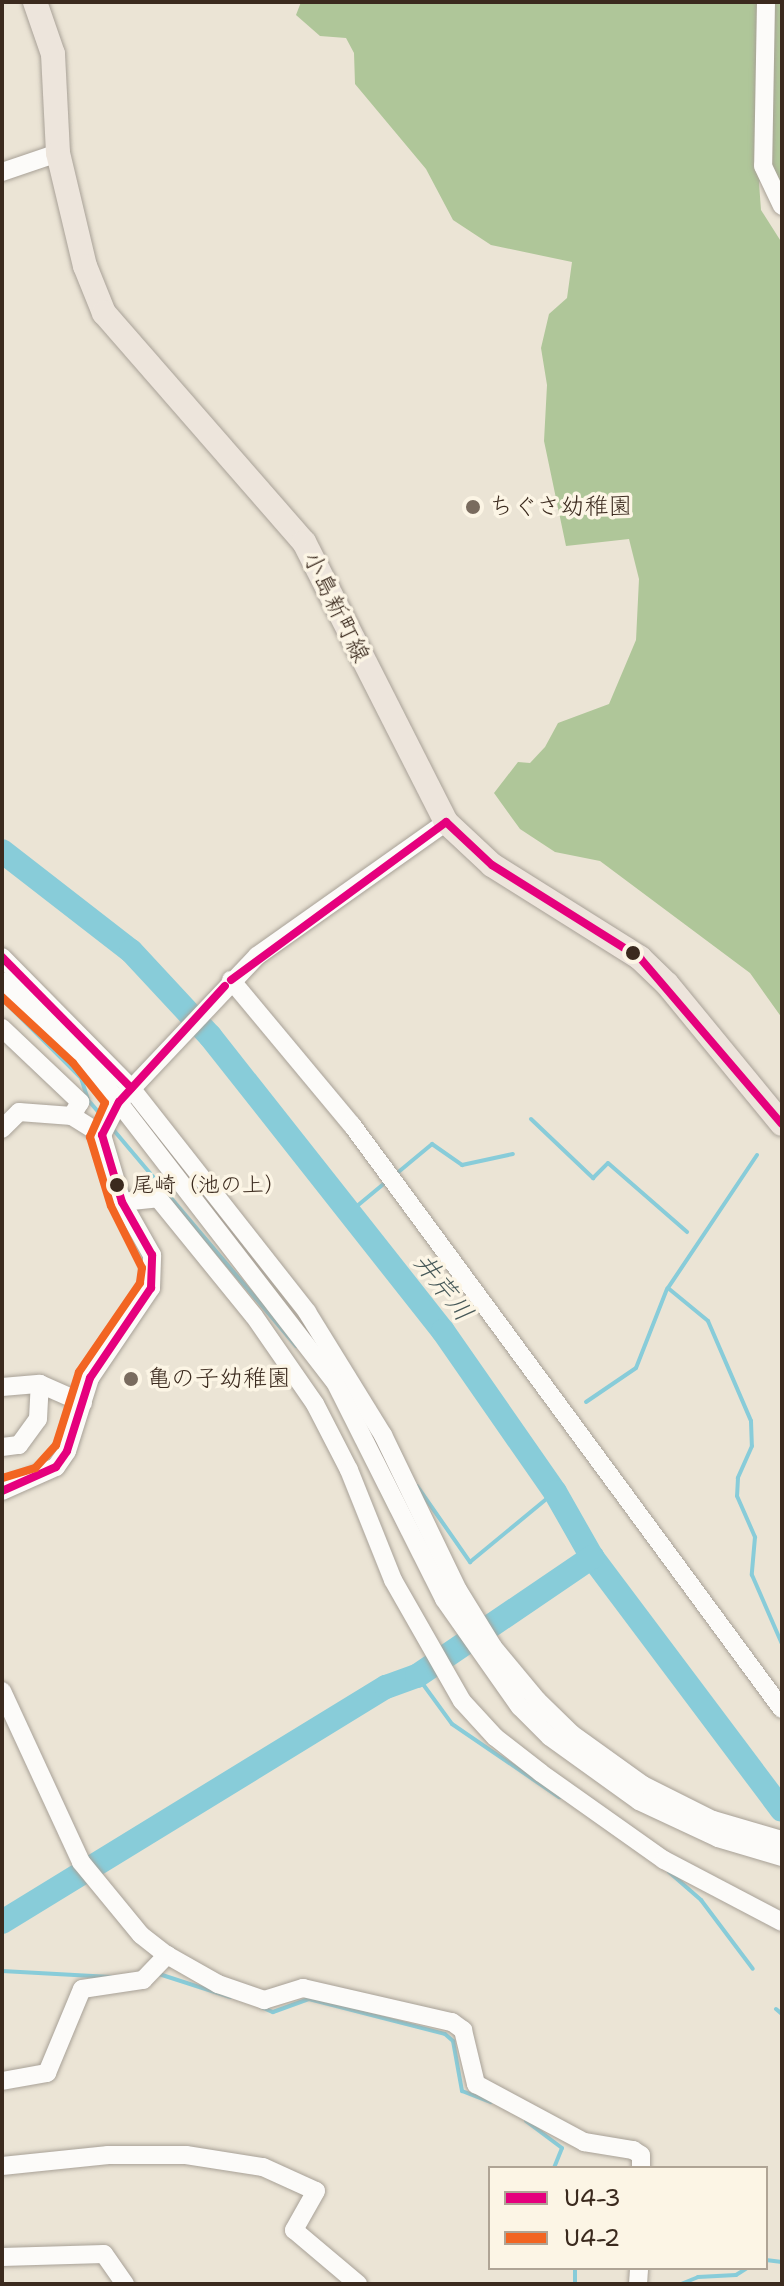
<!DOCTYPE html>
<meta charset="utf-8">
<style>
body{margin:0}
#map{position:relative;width:784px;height:2286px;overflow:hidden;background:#ebe4d5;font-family:"Shantell Sans","Klee One",sans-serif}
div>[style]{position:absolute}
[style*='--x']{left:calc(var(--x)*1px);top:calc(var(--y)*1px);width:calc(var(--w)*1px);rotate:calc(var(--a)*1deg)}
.forest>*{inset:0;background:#afc699}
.stream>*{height:4px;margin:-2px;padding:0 2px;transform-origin:2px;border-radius:2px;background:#88ccd9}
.river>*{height:24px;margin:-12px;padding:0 12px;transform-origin:12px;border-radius:12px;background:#88ccd9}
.roads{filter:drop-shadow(0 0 2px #a8a197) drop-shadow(0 0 2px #a8a197)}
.minor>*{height:18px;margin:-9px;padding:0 9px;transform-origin:9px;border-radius:9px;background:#fcfbf9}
.major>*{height:24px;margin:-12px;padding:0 12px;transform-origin:12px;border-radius:12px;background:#ede5dc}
.bus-1>*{height:8px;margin:-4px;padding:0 4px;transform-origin:4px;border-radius:4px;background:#e5007d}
.bus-2>*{height:8px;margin:-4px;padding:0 4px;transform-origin:4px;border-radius:4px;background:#f26522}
.dots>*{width:22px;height:22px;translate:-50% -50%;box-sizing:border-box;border:4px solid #fcf5e5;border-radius:50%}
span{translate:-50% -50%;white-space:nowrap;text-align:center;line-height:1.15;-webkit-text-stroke:7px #fcf5e5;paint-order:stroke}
.bus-label{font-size:22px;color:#3b2a1e}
.left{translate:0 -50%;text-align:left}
.poi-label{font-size:24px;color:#3b2a1e}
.street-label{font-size:24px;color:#3b2a1e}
.water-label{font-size:26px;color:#455757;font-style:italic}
.frame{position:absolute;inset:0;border:4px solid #3b2a1e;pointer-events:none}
.legend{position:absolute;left:488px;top:2166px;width:280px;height:104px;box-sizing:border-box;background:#fcf5e5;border:2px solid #afa495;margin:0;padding:10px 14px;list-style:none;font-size:24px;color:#3b2a1e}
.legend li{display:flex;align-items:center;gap:16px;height:40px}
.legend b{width:40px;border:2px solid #afa495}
</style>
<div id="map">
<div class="forest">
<i style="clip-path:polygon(301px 2px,782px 2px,782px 184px,763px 174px,759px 183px,761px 210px,782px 243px,782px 1018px,750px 973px,600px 861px,555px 852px,520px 829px,494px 793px,518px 762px,530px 763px,545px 747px,558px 723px,609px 704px,636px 640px,639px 579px,629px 539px,566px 546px,544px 441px,547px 385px,541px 348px,549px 314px,567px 298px,572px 262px,491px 245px,453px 220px,426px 169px,355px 84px,354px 53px,346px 38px,320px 36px,296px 15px)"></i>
</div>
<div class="stream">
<i style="--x:2;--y:999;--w:112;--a:45"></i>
<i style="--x:81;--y:1078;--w:23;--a:72"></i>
<i style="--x:88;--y:1100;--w:23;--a:49"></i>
<i style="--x:531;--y:1119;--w:86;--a:43.6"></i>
<i style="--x:593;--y:1178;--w:21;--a:-45"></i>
<i style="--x:608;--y:1163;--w:105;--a:41.1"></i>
<i style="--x:111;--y:1127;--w:287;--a:49.8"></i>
<i style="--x:757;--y:1155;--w:160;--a:123.8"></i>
<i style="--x:668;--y:1288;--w:52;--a:39.5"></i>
<i style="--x:708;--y:1321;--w:109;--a:66.7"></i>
<i style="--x:751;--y:1421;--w:25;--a:88"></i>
<i style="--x:752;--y:1446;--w:35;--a:114"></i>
<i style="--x:738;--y:1478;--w:18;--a:93"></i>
<i style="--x:737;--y:1496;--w:45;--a:66.3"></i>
<i style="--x:755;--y:1537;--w:38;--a:95"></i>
<i style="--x:752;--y:1575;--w:75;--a:66.5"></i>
<i style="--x:396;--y:1174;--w:47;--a:-39.8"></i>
<i style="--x:432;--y:1144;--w:37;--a:35"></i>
<i style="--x:462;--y:1165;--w:52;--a:-12.2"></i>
<i style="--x:351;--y:1211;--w:45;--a:-39.6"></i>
<i style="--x:586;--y:1402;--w:60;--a:-34.2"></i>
<i style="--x:636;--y:1368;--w:85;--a:-68.6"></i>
<i style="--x:417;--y:1486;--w:93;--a:55.1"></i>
<i style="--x:470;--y:1562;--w:110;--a:-39.5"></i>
<i style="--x:417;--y:1676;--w:59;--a:53.9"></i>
<i style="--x:452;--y:1724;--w:130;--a:34.3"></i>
<i style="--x:669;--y:1872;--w:43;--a:41.2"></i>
<i style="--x:701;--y:1900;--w:86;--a:53"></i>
<i style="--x:2;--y:1971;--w:109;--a:3.2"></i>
<i style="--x:159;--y:1974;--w:75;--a:17.9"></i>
<i style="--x:261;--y:2007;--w:13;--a:23"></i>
<i style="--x:273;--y:2012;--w:38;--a:-20"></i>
<i style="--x:309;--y:1999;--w:140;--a:14.4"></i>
<i style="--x:445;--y:2034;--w:11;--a:41"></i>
<i style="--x:453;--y:2041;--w:51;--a:79.8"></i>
<i style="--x:462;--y:2091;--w:31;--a:21"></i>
<i style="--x:776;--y:2009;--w:8;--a:40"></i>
<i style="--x:526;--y:2121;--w:45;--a:36.9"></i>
<i style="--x:562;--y:2148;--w:22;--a:112"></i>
<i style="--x:766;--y:2260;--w:16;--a:7"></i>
<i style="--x:575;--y:2268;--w:16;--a:90"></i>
<i style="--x:681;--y:2284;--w:18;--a:-22"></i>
<i style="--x:698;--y:2277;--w:38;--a:-3"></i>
<i style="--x:736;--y:2275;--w:13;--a:-32"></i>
</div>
<div class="river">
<i style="--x:2;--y:851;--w:163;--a:37.8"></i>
<i style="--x:131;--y:951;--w:116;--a:47.1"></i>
<i style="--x:210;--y:1036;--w:376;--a:51.7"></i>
<i style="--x:443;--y:1331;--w:196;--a:55.2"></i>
<i style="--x:555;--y:1492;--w:75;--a:60.4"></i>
<i style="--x:592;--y:1557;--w:316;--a:53.1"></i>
<i style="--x:2;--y:1922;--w:450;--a:-31.5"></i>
<i style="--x:386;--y:1687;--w:33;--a:-20"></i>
<i style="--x:417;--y:1676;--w:212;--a:-34.2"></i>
</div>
<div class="roads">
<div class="minor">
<i style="--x:766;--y:2;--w:164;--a:91"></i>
<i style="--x:763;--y:166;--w:44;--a:64.6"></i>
<i style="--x:2;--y:172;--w:59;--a:-18.7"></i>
<i style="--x:2;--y:957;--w:184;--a:45.4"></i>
<i style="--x:131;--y:1088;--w:285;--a:51.8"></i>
<i style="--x:307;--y:1312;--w:145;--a:58.3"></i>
<i style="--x:383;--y:1435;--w:172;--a:64.2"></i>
<i style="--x:458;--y:1590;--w:67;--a:58.4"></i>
<i style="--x:493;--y:1647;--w:69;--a:50.3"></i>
<i style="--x:537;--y:1700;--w:49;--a:44.2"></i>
<i style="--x:572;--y:1734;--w:87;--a:35.7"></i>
<i style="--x:643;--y:1785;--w:78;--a:26.6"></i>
<i style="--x:713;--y:1820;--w:72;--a:16.2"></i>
<i style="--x:231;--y:980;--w:189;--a:50.2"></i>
<i style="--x:352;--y:1125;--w:725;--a:53.64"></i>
<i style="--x:2;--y:981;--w:109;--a:42.8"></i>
<i style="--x:82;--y:1055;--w:413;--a:52.3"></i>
<i style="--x:335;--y:1382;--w:243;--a:63.3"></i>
<i style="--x:444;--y:1599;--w:132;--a:54.9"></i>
<i style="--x:520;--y:1707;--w:42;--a:45"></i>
<i style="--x:550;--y:1737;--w:110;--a:35.7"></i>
<i style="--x:639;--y:1801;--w:87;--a:25.1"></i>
<i style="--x:718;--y:1838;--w:67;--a:16.5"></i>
<i style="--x:2;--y:1028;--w:108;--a:43.5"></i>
<i style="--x:80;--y:1102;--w:16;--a:120"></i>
<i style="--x:2;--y:1129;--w:24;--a:-45"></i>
<i style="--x:19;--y:1112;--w:53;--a:4.3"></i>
<i style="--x:72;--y:1116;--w:36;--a:32"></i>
<i style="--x:122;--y:1202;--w:36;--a:-6"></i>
<i style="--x:158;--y:1198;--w:152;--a:50.9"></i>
<i style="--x:254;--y:1316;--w:107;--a:55.3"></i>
<i style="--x:315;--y:1404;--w:74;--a:62.7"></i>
<i style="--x:349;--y:1470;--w:118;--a:68.2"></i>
<i style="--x:393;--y:1580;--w:139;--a:60.3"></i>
<i style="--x:462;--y:1701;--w:49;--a:47.5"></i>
<i style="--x:495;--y:1737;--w:58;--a:38"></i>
<i style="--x:541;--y:1773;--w:151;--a:35.3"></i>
<i style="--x:664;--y:1860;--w:133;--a:27.7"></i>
<i style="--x:2;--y:1387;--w:38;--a:-5"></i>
<i style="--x:40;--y:1384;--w:47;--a:23.8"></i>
<i style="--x:2;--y:1447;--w:17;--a:-7"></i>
<i style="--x:19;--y:1445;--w:32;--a:-54"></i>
<i style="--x:38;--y:1419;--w:35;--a:-87"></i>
<i style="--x:2;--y:1491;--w:59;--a:-24"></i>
<i style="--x:56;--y:1467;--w:19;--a:-55"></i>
<i style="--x:67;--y:1451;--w:77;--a:-72.5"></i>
<i style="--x:90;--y:1378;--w:109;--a:-55.9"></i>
<i style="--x:151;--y:1288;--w:33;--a:-88"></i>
<i style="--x:152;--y:1255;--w:61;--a:-119.5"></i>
<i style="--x:122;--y:1202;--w:70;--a:-106.6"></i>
<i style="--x:102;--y:1135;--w:37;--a:-63"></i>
<i style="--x:119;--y:1102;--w:201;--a:-46.6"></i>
<i style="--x:257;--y:956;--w:232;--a:-35.3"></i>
<i style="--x:2;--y:1691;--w:188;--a:65.2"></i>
<i style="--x:81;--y:1862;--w:94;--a:50.6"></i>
<i style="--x:141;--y:1935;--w:33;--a:38"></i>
<i style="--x:167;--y:1955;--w:59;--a:29.6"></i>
<i style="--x:218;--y:1984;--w:49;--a:19.2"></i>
<i style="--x:264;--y:2000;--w:41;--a:-17.1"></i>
<i style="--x:303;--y:1988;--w:153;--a:12.9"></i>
<i style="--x:452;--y:2022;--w:14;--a:36"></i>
<i style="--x:463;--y:2030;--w:56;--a:76.5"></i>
<i style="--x:476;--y:2084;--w:123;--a:28.2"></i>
<i style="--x:584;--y:2142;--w:50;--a:9.3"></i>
<i style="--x:633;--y:2150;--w:9;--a:32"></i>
<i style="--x:641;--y:2155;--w:13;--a:90"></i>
<i style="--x:2;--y:2081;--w:46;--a:-10.1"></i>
<i style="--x:47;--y:2073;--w:91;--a:-67.4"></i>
<i style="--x:82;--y:1989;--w:62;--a:-8.4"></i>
<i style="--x:143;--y:1980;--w:35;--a:-46"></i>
<i style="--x:2;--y:2166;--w:107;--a:-5.9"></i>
<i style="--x:108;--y:2155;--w:78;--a:0"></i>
<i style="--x:186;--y:2155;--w:78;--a:8.9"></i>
<i style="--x:263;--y:2167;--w:58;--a:24.4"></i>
<i style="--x:316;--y:2191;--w:45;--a:119.4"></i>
<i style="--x:294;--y:2230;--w:84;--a:40.2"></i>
<i style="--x:2;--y:2257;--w:102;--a:-1.7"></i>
<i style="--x:104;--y:2254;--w:37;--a:55"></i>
<i style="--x:638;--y:2284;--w:16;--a:-86"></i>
</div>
<div class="major">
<i style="--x:35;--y:2;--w:55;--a:70.9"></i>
<i style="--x:53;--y:54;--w:99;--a:87.1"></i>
<i style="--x:58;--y:153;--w:116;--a:76.6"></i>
<i style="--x:85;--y:266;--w:51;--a:68"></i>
<i style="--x:104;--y:313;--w:304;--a:48.9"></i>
<i style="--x:304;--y:542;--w:314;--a:63.1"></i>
<i style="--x:446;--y:822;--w:63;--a:43.1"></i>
<i style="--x:492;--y:865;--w:175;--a:32.1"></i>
<i style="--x:640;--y:958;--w:37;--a:44"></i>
<i style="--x:667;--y:984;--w:181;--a:50.6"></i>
</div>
</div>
<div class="bus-1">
<i style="--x:2;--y:957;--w:184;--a:45.4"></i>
<i style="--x:231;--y:980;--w:267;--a:-36.3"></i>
<i style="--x:446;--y:822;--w:63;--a:43.1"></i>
<i style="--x:492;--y:865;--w:175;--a:32.1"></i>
<i style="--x:640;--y:958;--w:218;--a:49.5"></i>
<i style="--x:2;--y:1491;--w:59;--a:-24"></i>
<i style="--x:56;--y:1467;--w:19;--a:-55"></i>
<i style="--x:67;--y:1451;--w:77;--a:-72.5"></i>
<i style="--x:90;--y:1378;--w:109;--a:-55.9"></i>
<i style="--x:151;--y:1288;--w:33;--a:-88"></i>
<i style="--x:152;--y:1255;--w:61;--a:-119.5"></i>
<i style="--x:122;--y:1202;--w:70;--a:-106.6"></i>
<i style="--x:102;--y:1135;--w:37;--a:-63"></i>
<i style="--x:119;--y:1102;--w:157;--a:-47.6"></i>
</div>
<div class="bus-2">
<i style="--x:2;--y:997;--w:97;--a:42.9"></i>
<i style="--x:73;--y:1063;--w:51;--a:51.3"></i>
<i style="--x:105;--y:1103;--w:37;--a:114"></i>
<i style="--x:90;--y:1137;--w:72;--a:73.1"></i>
<i style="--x:111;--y:1206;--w:69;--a:63.4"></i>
<i style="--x:142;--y:1268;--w:15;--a:98"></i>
<i style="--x:140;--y:1283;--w:108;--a:124.4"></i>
<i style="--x:79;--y:1372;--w:77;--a:107.5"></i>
<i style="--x:56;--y:1445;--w:31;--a:132"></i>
<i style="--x:35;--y:1468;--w:34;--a:163"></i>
</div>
<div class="dots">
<i style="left:473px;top:507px;background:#796b5e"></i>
<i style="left:633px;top:953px;background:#3b2a1e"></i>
<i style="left:117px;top:1185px;background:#3b2a1e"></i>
<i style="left:131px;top:1379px;background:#796b5e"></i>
</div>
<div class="bus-label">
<span class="left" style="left:132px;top:1185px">尾崎（池の上）</span>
</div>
<div class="poi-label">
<span class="left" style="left:489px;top:507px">ちぐさ幼稚園</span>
<span class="left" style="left:147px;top:1379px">亀の子幼稚園</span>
</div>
<div class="street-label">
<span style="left:336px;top:607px;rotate:64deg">小島新町線</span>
</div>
<div class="water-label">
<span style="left:444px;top:1287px;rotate:52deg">井芹川</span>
</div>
<div class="frame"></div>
<ul class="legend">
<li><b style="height:10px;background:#e5007d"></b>U4-3</li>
<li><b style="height:10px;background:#f26522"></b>U4-2</li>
</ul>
</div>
